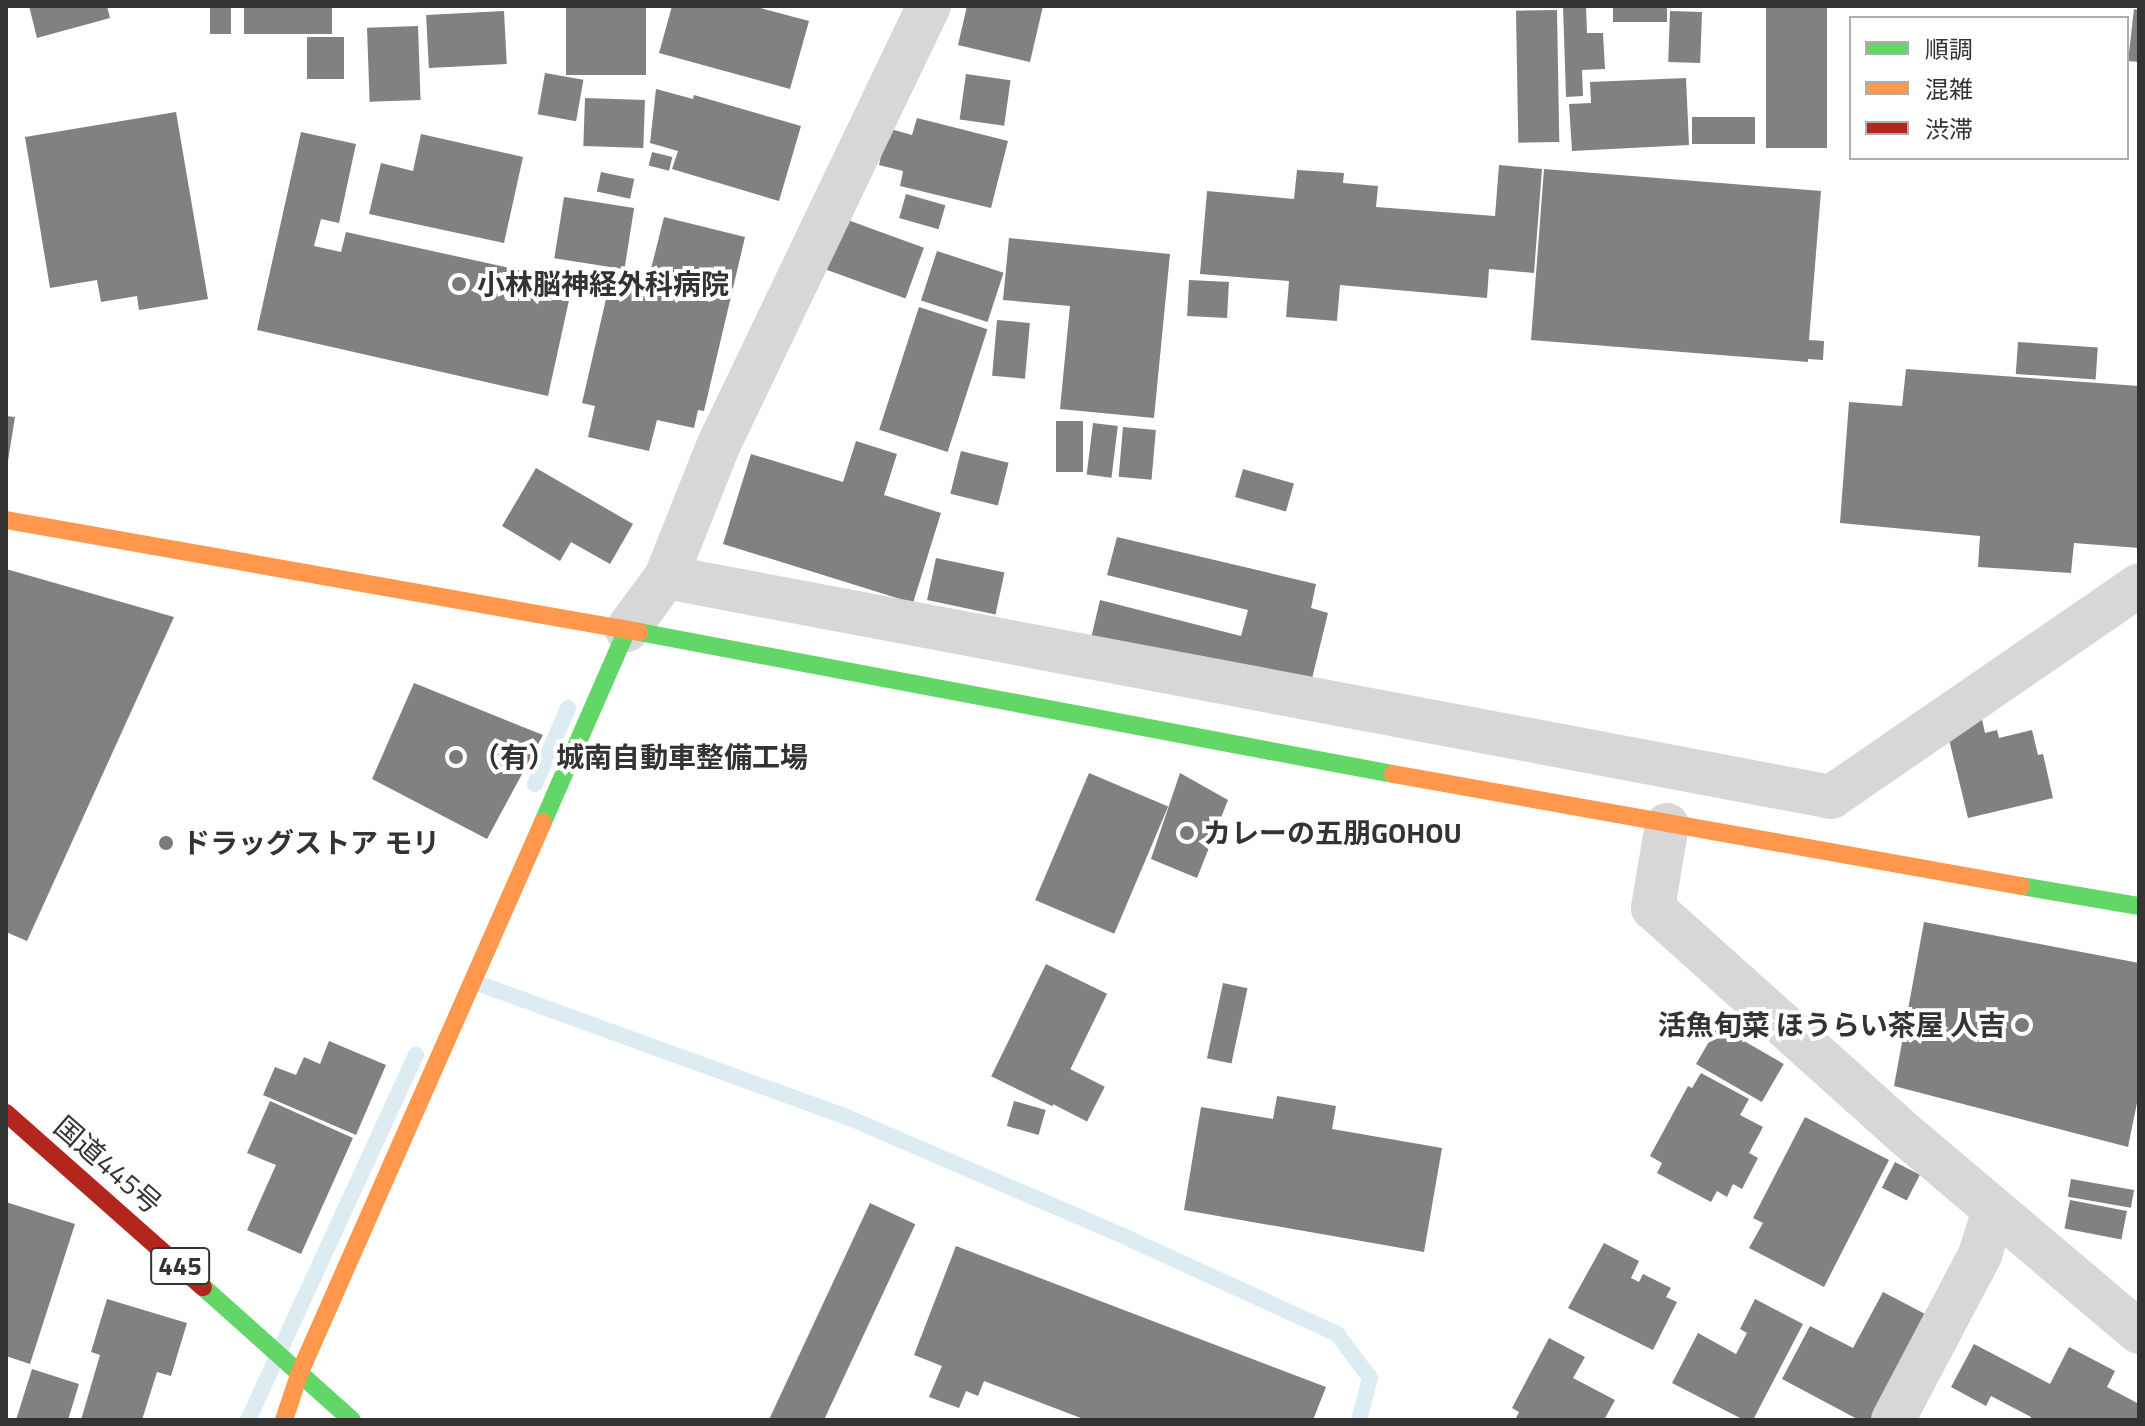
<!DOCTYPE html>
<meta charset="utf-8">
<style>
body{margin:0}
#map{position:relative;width:2145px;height:1426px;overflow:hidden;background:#fff;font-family:"Titillium Web","Noto Sans JP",sans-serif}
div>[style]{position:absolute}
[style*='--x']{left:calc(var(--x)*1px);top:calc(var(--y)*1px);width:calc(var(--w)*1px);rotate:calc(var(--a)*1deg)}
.stream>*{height:16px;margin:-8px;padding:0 8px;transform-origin:8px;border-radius:8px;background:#ddebf3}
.building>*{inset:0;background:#818181;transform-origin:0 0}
.street>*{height:44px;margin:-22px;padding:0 22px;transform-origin:22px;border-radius:22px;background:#d7d7d7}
.fast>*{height:18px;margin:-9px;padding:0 9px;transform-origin:9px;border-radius:9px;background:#63d668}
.slow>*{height:18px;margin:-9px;padding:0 9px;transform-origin:9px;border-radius:9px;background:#ff974d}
.jam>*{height:18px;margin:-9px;padding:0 9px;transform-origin:9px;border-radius:9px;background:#b3261e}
.dots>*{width:22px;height:22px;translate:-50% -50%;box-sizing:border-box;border:4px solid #fff;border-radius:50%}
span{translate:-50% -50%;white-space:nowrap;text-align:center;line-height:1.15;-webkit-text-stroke:8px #fff;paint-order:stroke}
.shield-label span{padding:2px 6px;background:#fff;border:2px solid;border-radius:6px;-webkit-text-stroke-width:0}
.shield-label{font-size:26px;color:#333;font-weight:700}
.poi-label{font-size:28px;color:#333;font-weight:700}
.left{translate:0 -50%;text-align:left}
.right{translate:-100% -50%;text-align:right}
.street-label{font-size:28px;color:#333}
.frame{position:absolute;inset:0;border:8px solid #333;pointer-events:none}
.legend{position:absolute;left:1849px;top:16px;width:280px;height:144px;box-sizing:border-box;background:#fff;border:2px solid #adadad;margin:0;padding:10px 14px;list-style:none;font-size:24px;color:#333}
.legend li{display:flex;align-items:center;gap:16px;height:40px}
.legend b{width:40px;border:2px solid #adadad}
</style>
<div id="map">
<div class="stream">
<i style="--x:535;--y:784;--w:83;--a:-66.5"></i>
<i style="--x:474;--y:982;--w:397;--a:19.9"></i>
<i style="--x:847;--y:1117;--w:310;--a:23.3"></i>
<i style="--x:1132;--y:1240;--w:226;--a:24.6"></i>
<i style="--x:1337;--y:1334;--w:55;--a:53.1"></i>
<i style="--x:1370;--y:1378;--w:43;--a:104.7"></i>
<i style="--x:248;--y:1420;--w:402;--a:-65.3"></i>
</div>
<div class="building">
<i style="clip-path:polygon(29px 6px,107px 6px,110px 18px,37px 38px)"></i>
<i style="left:210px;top:6px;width:21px;height:28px"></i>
<i style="left:244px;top:6px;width:88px;height:28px"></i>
<i style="left:566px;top:6px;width:80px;height:69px"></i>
<i style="clip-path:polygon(672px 6px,753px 6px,809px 21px,790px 89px,659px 53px)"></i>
<i style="clip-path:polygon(967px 6px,1043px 6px,1030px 62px,958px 45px)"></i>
<i style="clip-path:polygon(1563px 6px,1586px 6px,1587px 33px,1603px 33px,1605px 69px,1582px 70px,1583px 96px,1566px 97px)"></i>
<i style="left:1613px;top:6px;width:54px;height:16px"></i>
<i style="left:1766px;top:6px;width:61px;height:142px"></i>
<i style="clip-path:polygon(2134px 9px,2139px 10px,2139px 62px,2128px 61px)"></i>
<i style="left:1557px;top:10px;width:132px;height:41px;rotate:89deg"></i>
<i style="left:504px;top:11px;width:53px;height:78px;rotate:87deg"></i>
<i style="left:1670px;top:11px;width:32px;height:51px;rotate:2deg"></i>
<i style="left:418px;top:26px;width:74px;height:51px;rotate:88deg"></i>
<i style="left:307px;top:37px;width:37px;height:42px"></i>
<i style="left:545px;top:73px;width:39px;height:42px;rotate:10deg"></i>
<i style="left:966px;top:74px;width:45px;height:46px;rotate:8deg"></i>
<i style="clip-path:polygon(1686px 78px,1689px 145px,1572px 151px,1569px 104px,1591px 103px,1590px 82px)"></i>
<i style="clip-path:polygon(656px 89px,693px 99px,694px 95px,801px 126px,779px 201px,672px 169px,678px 151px,650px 143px)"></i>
<i style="left:585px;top:98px;width:60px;height:48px;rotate:2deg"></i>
<i style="clip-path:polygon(176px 112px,208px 299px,139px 310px,137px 296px,101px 302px,97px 280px,50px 288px,25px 137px)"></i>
<i style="left:1692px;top:117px;width:63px;height:27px"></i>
<i style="clip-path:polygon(917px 118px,1008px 141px,991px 208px,900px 186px,903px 171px,879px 165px,887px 128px,912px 135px)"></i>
<i style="clip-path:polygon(301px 132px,356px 144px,339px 223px,321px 219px,314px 246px,341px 252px,346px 232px,573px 282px,548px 396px,257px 330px)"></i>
<i style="clip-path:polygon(421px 134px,523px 157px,504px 243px,369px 214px,381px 163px,413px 171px)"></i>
<i style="left:652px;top:152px;width:21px;height:14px;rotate:14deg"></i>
<i style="clip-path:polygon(1499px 165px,1542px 169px,1534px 273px,1489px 269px,1487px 298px,1340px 285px,1337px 321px,1286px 317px,1289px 281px,1200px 274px,1207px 191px,1294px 199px,1297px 170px,1344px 173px,1343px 183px,1378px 186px,1376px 207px,1495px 216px)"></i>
<i style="clip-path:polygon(1544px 169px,1821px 191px,1809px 340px,1824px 341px,1823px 360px,1808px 359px,1808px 362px,1531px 340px)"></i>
<i style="left:601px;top:172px;width:34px;height:20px;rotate:12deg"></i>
<i style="left:906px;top:194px;width:41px;height:25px;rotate:16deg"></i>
<i style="left:564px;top:197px;width:71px;height:62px;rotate:9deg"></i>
<i style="clip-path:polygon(664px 217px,745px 237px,704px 411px,698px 410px,694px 428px,657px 420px,649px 451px,588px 437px,595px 406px,582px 403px,612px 273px,648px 281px)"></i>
<i style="left:845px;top:219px;width:84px;height:54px;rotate:20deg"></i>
<i style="clip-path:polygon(1009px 238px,1170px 254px,1154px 418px,1060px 409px,1070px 306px,1003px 300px)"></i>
<i style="left:937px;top:251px;width:70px;height:52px;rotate:18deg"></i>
<i style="left:1189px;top:280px;width:40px;height:36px;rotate:3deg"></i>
<i style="left:919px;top:307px;width:72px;height:129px;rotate:18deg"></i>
<i style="left:997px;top:320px;width:33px;height:56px;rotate:5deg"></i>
<i style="left:2018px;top:342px;width:80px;height:32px;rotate:4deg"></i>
<i style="clip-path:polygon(1906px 369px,2139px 386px,2139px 548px,2074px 543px,2071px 573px,1978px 567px,1980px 536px,1840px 523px,1849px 402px,1902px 406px)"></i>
<i style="clip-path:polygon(6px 416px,15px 417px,8px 461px,6px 461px)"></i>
<i style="left:1056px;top:421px;width:27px;height:51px"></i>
<i style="left:1093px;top:423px;width:25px;height:52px;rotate:7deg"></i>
<i style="left:1123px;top:427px;width:33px;height:50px;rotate:5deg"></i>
<i style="clip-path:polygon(856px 441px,897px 454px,884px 495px,941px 513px,913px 603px,723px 544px,751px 454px,843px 482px)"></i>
<i style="left:961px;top:451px;width:49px;height:44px;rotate:14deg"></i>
<i style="clip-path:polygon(536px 468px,633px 524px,610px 564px,571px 542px,560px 561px,502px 526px)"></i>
<i style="left:1243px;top:469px;width:53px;height:29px;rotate:16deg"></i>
<i style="clip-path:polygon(1117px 537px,1316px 584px,1311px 608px,1328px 613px,1308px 695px,1089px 647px,1100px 600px,1241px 636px,1248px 610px,1107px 575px)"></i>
<i style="left:936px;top:558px;width:70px;height:43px;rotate:12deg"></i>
<i style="clip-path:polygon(6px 569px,174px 617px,27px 941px,6px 932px)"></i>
<i style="clip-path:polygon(414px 683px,543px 735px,487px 839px,372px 779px)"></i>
<i style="clip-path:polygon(1982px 719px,1985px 733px,1997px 730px,1999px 738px,2032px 730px,2038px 755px,2043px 754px,2053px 798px,1968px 818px,1946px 727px)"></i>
<i style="left:1089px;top:773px;width:86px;height:138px;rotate:23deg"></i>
<i style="clip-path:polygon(1180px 773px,1228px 800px,1197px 878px,1151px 859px)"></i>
<i style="clip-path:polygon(1924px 922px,2139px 963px,2139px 1093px,2128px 1147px,1894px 1086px)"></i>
<i style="left:1046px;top:964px;width:68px;height:125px;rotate:26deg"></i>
<i style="left:1223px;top:983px;width:25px;height:77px;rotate:12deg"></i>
<i style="left:1718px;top:1026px;width:76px;height:44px;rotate:30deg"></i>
<i style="clip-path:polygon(329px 1041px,386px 1065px,356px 1135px,263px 1095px,275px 1067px,296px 1075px,304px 1057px,320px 1064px)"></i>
<i style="left:1070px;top:1069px;width:39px;height:39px;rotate:27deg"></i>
<i style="clip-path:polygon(1701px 1073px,1749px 1099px,1740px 1115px,1763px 1127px,1749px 1153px,1758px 1158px,1742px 1189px,1733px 1184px,1727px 1197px,1717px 1191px,1711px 1202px,1657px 1173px,1662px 1163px,1650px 1156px,1688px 1086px,1692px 1088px)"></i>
<i style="clip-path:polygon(1277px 1096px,1336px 1106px,1332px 1129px,1442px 1148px,1424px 1252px,1184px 1210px,1201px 1107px,1273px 1119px)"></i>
<i style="clip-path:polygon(270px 1101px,353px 1138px,301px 1254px,247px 1230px,276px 1165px,247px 1153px)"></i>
<i style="left:1014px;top:1101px;width:33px;height:26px;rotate:16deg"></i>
<i style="clip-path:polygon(1805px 1117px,1889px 1160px,1824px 1287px,1749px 1248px,1763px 1223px,1753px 1218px)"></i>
<i style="left:1895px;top:1162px;width:28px;height:29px;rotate:27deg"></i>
<i style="left:2071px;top:1179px;width:64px;height:18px;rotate:10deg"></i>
<i style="left:2070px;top:1200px;width:58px;height:29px;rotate:11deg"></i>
<i style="clip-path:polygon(6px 1202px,75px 1224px,30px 1364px,6px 1356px)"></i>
<i style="left:870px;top:1203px;width:50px;height:240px;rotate:25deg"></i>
<i style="clip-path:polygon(1604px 1243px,1639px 1261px,1631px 1278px,1639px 1282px,1643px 1274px,1671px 1288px,1666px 1297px,1677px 1302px,1653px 1350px,1568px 1308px)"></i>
<i style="clip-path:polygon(956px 1246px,1326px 1387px,1313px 1420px,1086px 1420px,984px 1381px,978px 1396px,966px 1391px,959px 1408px,929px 1397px,942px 1366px,914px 1355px)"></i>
<i style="clip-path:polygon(1883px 1292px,1929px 1316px,1877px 1420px,1859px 1420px,1782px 1379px,1810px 1326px,1853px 1348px)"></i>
<i style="clip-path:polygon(107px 1299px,187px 1323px,171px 1376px,157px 1372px,142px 1420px,81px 1420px,100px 1355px,91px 1352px)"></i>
<i style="clip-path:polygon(1755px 1299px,1803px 1324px,1753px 1420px,1744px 1420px,1672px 1383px,1698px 1333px,1736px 1354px,1747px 1333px,1740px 1329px)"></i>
<i style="clip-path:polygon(1549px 1338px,1585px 1357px,1573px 1378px,1615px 1400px,1604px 1420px,1515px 1420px,1519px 1412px,1512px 1408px)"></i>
<i style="clip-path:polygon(1974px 1344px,2050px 1384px,2069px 1347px,2115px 1371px,2107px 1387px,2139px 1404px,2139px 1420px,2030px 1420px,2031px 1417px,1991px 1396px,1986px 1406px,1951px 1387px)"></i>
<i style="clip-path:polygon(32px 1369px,79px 1384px,68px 1420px,16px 1420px)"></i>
</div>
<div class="street">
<i style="--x:666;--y:577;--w:1186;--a:10.69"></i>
<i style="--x:1831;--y:797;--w:374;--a:-34.5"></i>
<i style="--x:627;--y:630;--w:66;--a:-53.7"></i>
<i style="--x:666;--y:577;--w:143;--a:-68.3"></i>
<i style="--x:719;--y:444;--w:486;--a:-64.4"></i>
<i style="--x:1667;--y:825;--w:84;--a:99.6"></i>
<i style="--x:1653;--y:908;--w:340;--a:41.9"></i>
<i style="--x:1906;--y:1135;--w:305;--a:40.2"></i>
<i style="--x:1893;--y:1420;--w:187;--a:-62.2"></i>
<i style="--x:1980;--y:1255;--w:47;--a:-72.7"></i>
</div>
<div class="fast">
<i style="--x:639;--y:632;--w:767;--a:10.67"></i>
<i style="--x:543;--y:822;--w:210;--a:-66.4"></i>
<i style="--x:2021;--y:886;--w:120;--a:9.6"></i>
<i style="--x:203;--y:1287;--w:200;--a:41.8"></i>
</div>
<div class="slow">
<i style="--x:6;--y:520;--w:643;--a:10.03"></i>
<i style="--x:1393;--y:774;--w:638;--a:10.11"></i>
<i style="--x:284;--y:1420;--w:51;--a:-71.6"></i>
<i style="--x:300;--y:1372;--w:601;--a:-66.16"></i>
</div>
<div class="jam">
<i style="--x:6;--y:1113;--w:263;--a:41.5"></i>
</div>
<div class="dots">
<i style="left:459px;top:284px;background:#7a7a7a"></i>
<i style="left:456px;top:757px;background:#7a7a7a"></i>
<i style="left:1187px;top:833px;background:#7a7a7a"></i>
<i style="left:166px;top:843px;background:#7a7a7a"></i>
<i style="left:2022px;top:1025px;background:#7a7a7a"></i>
</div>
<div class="shield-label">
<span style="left:180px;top:1266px">445</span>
</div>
<div class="poi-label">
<span class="left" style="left:477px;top:284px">小林脳神経外科病院</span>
<span class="left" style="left:472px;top:757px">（有）城南自動車整備工場</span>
<span class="left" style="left:1203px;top:833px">カレーの五朋GOHOU</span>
<span class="left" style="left:182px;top:843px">ドラッグストア モリ</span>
<span class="right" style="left:2006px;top:1025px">活魚旬菜 ほうらい茶屋 人吉</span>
</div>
<div class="street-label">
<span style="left:108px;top:1165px;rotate:41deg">国道445号</span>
</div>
<div class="frame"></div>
<ul class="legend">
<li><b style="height:10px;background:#63d668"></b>順調</li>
<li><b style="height:10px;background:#ff974d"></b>混雑</li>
<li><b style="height:10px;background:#b3261e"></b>渋滞</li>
</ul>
</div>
